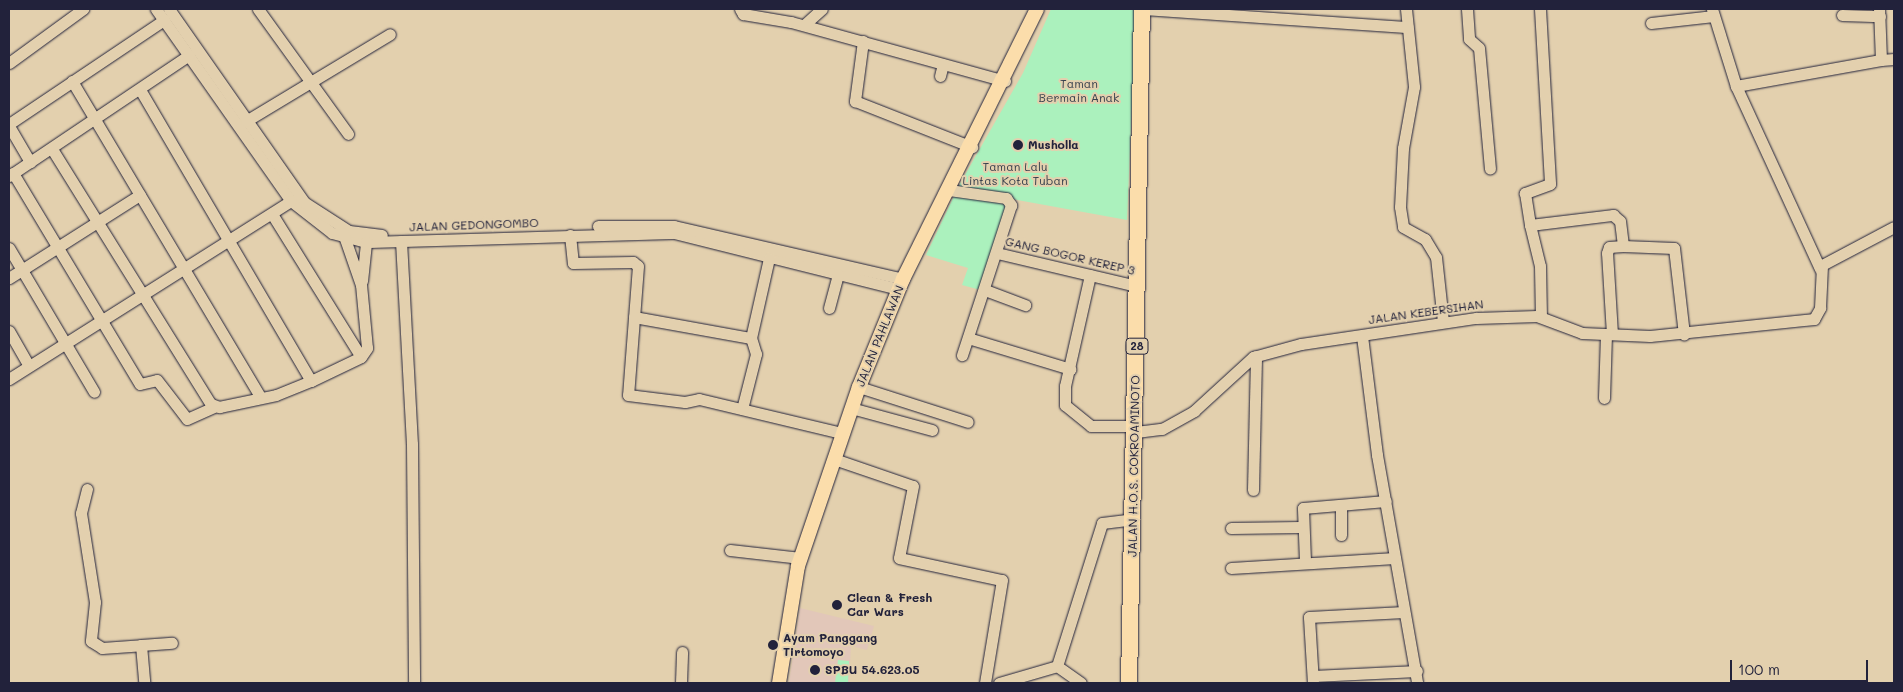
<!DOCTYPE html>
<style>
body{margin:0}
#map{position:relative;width:1903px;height:692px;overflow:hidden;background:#e3d0ae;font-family:Mali,sans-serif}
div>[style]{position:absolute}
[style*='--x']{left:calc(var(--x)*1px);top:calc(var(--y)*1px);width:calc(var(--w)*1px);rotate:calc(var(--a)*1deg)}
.built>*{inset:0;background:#e2c7b9}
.green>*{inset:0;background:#abf1bd}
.roads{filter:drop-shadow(0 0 1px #22223b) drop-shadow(0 0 1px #22223b)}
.minor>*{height:11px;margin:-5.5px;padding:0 5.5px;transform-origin:5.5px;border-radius:5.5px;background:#e3d0ae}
.major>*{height:14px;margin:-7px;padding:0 7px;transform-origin:7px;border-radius:7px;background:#fbddab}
.highway>*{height:16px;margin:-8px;padding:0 8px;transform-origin:8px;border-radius:8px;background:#fbddab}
.dots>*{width:14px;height:14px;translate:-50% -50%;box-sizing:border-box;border:2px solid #e3d0ae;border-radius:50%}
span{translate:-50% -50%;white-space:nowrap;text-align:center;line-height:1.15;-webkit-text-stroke:4px #e3d0ae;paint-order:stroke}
.shield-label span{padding:1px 4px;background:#e3d0ae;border:1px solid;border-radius:4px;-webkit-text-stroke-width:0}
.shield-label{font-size:11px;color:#22223b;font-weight:700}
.park-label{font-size:12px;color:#37414e}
.poi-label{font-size:12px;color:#22223b;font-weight:700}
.left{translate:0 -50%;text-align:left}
.street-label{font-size:12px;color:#22223b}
.frame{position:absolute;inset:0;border:10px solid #22223b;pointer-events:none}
.scale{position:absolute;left:1730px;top:660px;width:138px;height:22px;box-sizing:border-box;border:2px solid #22223b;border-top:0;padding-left:6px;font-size:15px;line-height:18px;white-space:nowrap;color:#22223b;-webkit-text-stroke:4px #e3d0ae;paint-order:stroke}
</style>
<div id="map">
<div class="built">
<i style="clip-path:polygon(800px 608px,874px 626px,867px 650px,851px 646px,849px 683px,789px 683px)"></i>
</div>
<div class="green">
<i style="clip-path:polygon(1051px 9px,1136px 9px,1127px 220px,957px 189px,1023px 73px)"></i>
<i style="clip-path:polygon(955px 194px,1007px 202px,984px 291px,962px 285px,968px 268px,926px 255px)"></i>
<i style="clip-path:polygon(838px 660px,849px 661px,848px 683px,835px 683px)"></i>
</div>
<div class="roads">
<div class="minor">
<i style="--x:156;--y:9;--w:235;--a:54.9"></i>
<i style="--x:291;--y:201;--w:52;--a:38"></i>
<i style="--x:332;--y:233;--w:35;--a:15"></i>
<i style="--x:366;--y:242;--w:308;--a:-1.7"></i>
<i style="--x:674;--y:233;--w:232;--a:14"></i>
<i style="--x:169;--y:9;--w:236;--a:55"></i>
<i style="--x:304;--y:202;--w:54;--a:32.8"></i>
<i style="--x:349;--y:231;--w:33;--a:7"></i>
<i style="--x:258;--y:9;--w:154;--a:54.2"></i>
<i style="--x:740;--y:9;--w:6;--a:59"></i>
<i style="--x:743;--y:14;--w:49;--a:9.5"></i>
<i style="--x:791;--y:22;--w:222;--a:15.4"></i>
<i style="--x:1142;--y:9;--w:266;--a:3.9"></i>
<i style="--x:1406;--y:9;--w:78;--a:84.1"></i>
<i style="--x:1414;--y:87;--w:62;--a:100.2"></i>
<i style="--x:1403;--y:148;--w:59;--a:92.9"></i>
<i style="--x:1400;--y:207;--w:20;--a:81"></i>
<i style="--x:1403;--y:227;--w:25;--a:29"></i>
<i style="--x:1425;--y:239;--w:21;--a:59"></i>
<i style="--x:1436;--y:257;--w:64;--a:83.8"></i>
<i style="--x:1467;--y:9;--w:30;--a:86"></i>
<i style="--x:1469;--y:39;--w:13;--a:42"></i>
<i style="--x:1479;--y:48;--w:121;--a:84.8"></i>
<i style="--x:1540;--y:9;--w:175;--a:86.7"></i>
<i style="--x:1550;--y:184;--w:27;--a:160"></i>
<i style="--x:1525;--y:193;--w:32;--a:81"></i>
<i style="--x:1530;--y:225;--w:84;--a:-6.9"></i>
<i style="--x:1613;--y:215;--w:9;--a:41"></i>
<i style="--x:1620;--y:221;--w:25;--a:83"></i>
<i style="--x:1623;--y:246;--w:51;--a:2.2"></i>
<i style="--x:1674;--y:248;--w:87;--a:83.4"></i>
<i style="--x:1712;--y:9;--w:81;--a:72.7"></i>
<i style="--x:1736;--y:86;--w:201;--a:65.3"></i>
<i style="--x:1842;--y:15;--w:38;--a:2"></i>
<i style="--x:1651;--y:23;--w:63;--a:-6.3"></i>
<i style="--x:804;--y:25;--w:24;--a:-42"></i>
<i style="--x:863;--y:41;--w:61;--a:97.6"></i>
<i style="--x:855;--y:101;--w:126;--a:21.5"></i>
<i style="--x:1881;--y:60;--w:13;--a:-4"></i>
<i style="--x:9;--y:63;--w:92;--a:-36.1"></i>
<i style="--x:940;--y:76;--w:12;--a:-76"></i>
<i style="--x:72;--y:81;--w:365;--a:59.2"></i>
<i style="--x:1736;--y:86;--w:147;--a:-10.2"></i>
<i style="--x:1881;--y:60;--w:51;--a:-92.2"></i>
<i style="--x:246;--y:121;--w:168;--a:-31.1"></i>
<i style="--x:9;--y:124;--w:187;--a:-33.9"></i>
<i style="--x:9;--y:126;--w:42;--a:59.7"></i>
<i style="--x:52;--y:149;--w:301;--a:58.1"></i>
<i style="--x:211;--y:404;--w:9;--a:21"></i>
<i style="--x:219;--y:407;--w:58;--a:-11.9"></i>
<i style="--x:276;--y:395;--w:38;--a:-22"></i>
<i style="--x:311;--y:381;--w:338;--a:-120.4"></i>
<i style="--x:13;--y:173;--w:246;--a:59"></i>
<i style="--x:140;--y:384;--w:17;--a:-13"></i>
<i style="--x:157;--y:380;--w:49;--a:52.4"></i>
<i style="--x:187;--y:419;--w:30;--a:-24"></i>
<i style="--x:9;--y:176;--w:217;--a:-33.9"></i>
<i style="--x:949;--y:190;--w:58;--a:8"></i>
<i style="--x:1006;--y:198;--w:9;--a:54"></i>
<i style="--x:1011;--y:205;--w:158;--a:108.1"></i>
<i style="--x:272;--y:214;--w:168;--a:58.1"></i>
<i style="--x:1530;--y:225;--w:42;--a:76.3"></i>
<i style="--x:1540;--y:266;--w:51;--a:88.9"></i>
<i style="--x:598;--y:226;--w:76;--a:0"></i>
<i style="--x:674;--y:226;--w:235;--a:13"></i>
<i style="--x:570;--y:235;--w:28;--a:84"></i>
<i style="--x:573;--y:263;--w:60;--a:-1"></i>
<i style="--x:633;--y:262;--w:6;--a:39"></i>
<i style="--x:638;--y:266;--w:129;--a:94.4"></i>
<i style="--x:628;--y:395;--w:57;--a:7"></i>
<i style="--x:685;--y:402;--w:14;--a:-12"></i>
<i style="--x:699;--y:399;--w:147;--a:13.4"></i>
<i style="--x:401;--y:241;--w:203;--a:86.9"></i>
<i style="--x:412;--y:444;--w:239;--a:89.5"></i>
<i style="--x:9;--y:248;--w:167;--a:59.4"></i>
<i style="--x:997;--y:253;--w:144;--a:13.3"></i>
<i style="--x:1090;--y:275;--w:114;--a:102.7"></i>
<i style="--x:1065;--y:386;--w:19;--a:90"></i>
<i style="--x:1065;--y:405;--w:33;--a:39"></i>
<i style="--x:1091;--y:426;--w:45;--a:0"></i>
<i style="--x:9;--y:278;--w:155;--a:-32.4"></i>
<i style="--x:362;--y:281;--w:39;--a:-84"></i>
<i style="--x:985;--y:290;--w:43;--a:20.6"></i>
<i style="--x:829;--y:308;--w:35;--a:-75"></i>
<i style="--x:634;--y:317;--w:119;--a:10.2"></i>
<i style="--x:9;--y:331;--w:40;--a:60.3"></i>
<i style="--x:1612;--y:334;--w:81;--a:-93.5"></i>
<i style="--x:1607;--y:253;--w:6;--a:-72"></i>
<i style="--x:1609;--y:247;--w:14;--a:-4"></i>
<i style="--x:1362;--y:336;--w:120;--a:82.8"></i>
<i style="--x:1377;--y:455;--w:231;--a:80"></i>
<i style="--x:968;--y:338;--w:107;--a:16.9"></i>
<i style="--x:9;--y:379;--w:333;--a:-32.3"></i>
<i style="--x:311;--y:381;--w:55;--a:-25.6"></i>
<i style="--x:361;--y:357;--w:11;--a:-56"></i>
<i style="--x:367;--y:348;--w:63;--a:-95.4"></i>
<i style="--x:361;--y:285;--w:55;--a:-109.1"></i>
<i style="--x:859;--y:387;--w:114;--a:17.8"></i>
<i style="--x:1604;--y:398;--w:64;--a:-88.2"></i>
<i style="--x:851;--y:408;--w:84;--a:15.2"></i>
<i style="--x:742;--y:409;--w:57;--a:-75.7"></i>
<i style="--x:756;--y:354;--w:17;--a:-107"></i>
<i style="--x:751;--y:338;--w:82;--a:-77.3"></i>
<i style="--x:1136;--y:432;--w:26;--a:-7"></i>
<i style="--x:1162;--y:429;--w:37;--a:-29"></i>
<i style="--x:1194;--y:411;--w:80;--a:-42.5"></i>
<i style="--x:1253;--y:357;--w:50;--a:-15.2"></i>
<i style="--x:1301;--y:344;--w:177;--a:-8.5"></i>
<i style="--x:1476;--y:318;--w:61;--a:-1.9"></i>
<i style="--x:1537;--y:316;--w:48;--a:20.7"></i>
<i style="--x:1582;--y:333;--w:68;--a:2.5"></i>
<i style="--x:1650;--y:336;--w:165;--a:-5.9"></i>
<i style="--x:1814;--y:319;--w:13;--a:-61"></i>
<i style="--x:1820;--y:308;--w:43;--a:-87.3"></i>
<i style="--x:1822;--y:265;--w:81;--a:-27.8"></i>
<i style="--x:834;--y:459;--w:83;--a:18.9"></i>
<i style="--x:913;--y:486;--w:73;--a:101"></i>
<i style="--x:899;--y:558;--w:105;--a:12.1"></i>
<i style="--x:1002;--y:580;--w:104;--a:99.4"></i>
<i style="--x:87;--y:489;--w:25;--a:104"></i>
<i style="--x:81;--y:513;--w:90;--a:81.1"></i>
<i style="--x:95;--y:602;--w:39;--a:96"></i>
<i style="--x:91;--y:641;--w:13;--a:32"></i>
<i style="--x:102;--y:648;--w:39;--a:-4"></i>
<i style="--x:141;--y:645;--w:38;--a:85"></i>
<i style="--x:1253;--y:490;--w:134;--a:-88.7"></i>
<i style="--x:1341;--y:507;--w:28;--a:90"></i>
<i style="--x:1231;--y:528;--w:69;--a:-0.8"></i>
<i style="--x:730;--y:550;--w:71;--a:6.4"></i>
<i style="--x:1305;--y:561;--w:53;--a:-92.2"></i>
<i style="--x:1303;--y:508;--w:83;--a:-4.8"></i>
<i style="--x:1231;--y:568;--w:164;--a:-3.5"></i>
<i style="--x:141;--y:645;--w:31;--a:-4"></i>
<i style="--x:1057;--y:666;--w:150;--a:-72.5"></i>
<i style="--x:1102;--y:523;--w:31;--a:-7"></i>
<i style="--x:1313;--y:676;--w:104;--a:-2.8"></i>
<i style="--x:681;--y:683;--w:31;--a:-88"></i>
<i style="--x:999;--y:683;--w:60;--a:-16.3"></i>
<i style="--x:1057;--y:666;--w:29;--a:35"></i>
<i style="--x:1313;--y:683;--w:66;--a:-93.5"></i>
<i style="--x:1309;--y:617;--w:95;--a:-3"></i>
</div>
<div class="major">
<i style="--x:779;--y:683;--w:119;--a:-80.8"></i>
<i style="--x:798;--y:566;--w:189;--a:-71.2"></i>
<i style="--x:859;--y:387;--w:117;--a:-67.8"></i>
<i style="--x:903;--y:279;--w:301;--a:-63.6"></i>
</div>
<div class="highway">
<i style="--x:1129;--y:683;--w:674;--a:-88.9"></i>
</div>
</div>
<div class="dots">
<i style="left:1018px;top:145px;background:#22223b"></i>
<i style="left:837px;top:605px;background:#22223b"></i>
<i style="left:773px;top:645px;background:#22223b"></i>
<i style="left:815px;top:670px;background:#22223b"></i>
</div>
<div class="shield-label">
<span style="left:1137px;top:346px">28</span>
</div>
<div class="park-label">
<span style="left:1079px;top:91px">Taman<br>Bermain Anak</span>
<span style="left:1015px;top:174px">Taman Lalu<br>Lintas Kota Tuban</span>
</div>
<div class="poi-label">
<span class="left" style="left:1028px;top:145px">Musholla</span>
<span class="left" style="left:847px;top:605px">Clean &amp; Fresh<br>Car Wars</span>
<span class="left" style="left:783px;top:645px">Ayam Panggang<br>Tirtomoyo</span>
<span class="left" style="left:825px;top:670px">SPBU 54.623.05</span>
</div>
<div class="street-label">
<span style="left:474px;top:225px;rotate:-2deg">JALAN GEDONGOMBO</span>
<span style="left:1070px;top:256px;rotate:13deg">GANG BOGOR KEREP 3</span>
<span style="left:1426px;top:312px;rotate:-8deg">JALAN KEBERSIHAN</span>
<span style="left:880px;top:336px;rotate:-68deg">JALAN PAHLAWAN</span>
<span style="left:1134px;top:466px;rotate:-89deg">JALAN H.O.S. COKROAMINOTO</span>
</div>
<div class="frame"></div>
<div class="scale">100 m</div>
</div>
